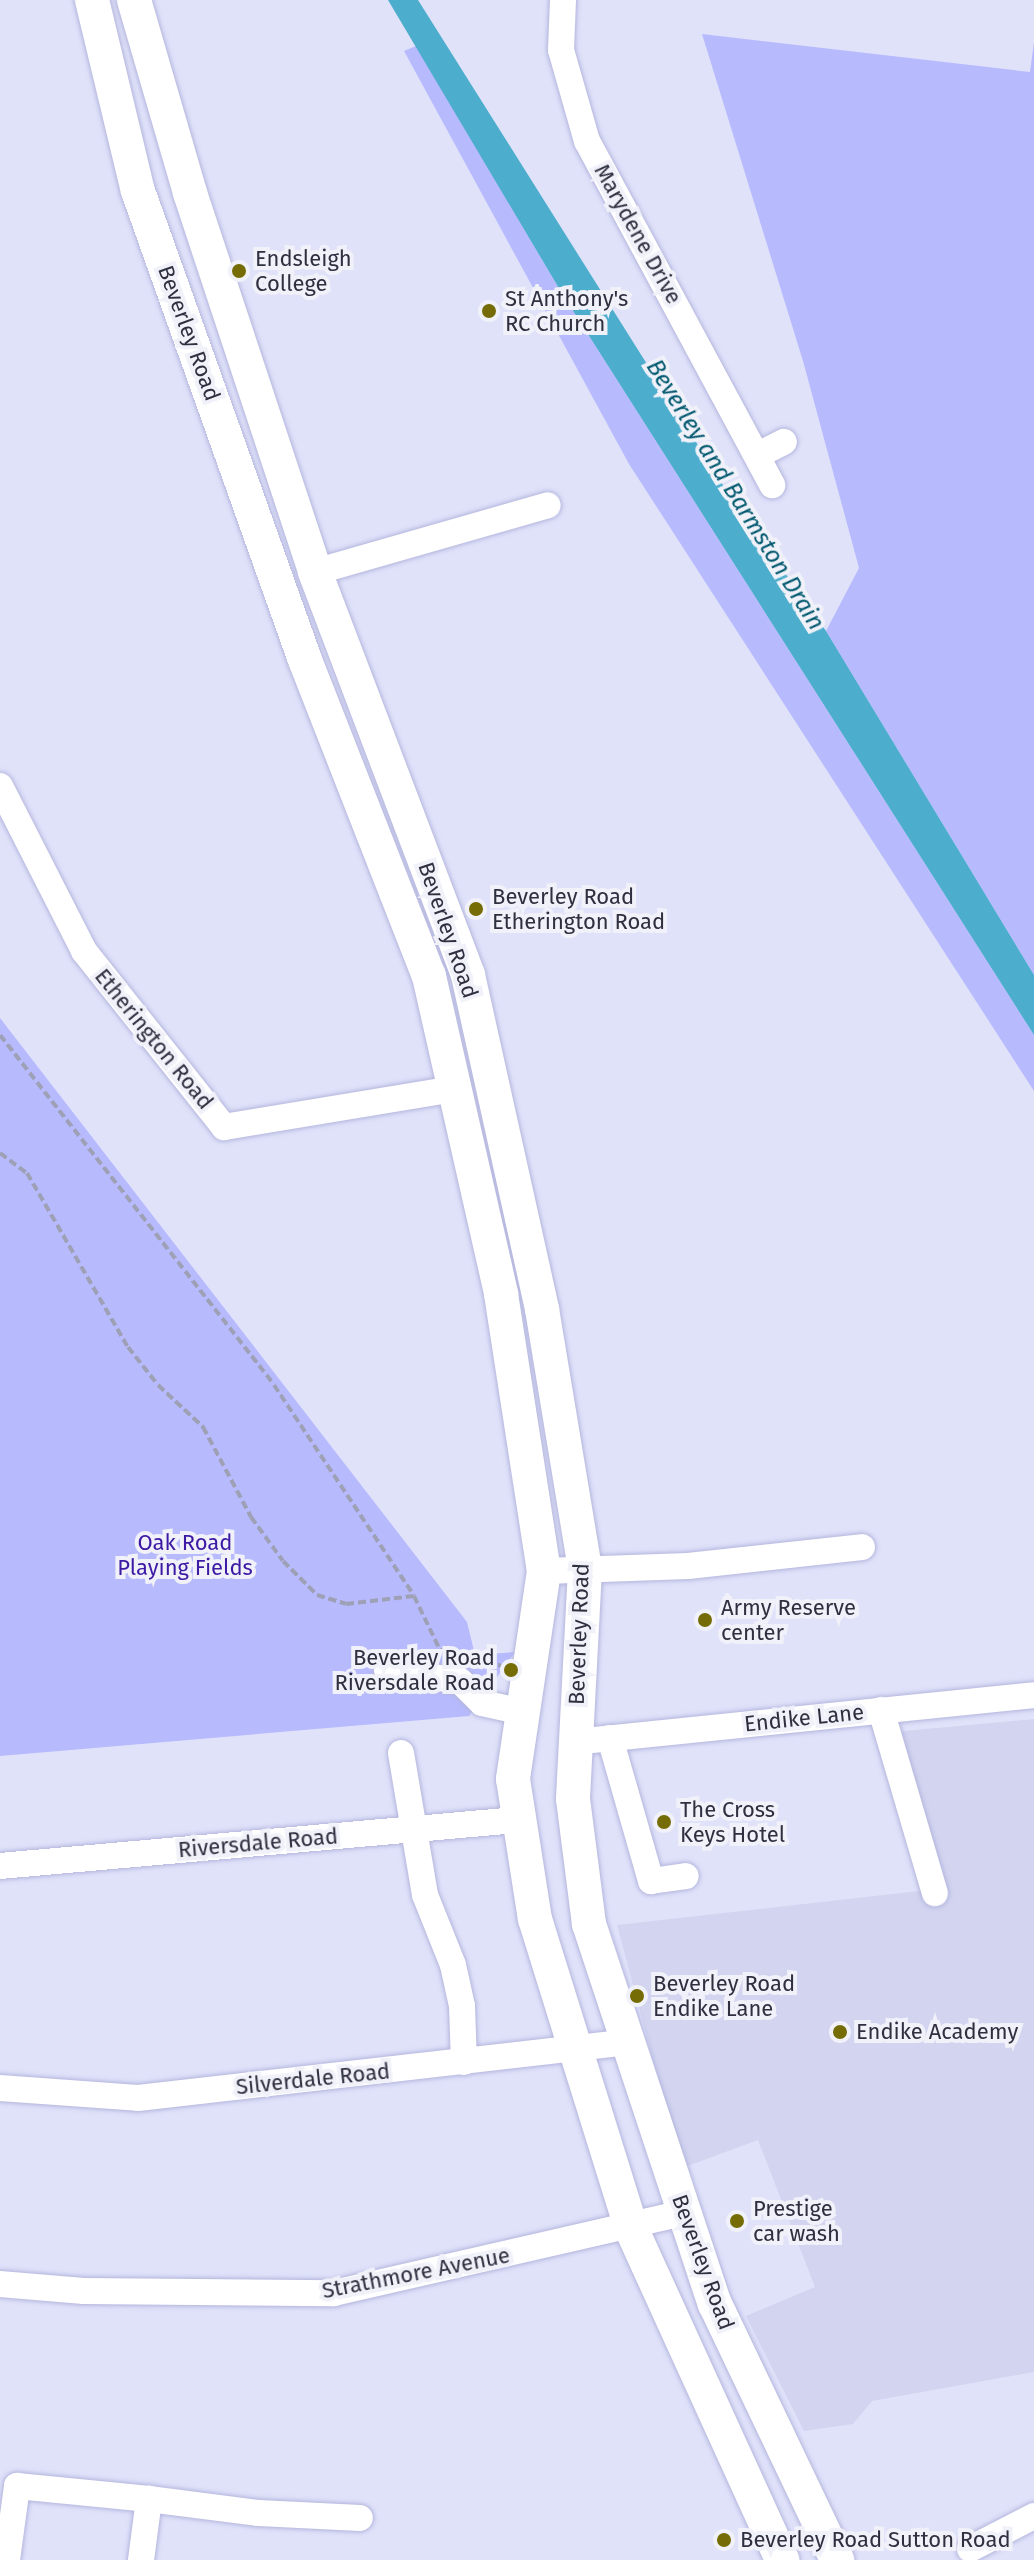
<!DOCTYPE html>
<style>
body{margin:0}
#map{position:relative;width:1034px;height:2560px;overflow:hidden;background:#e0e2fa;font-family:"Fira Sans",sans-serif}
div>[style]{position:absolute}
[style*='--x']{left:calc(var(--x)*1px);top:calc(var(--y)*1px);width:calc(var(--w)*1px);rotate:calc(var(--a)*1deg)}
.built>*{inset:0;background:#d2d4f0}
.green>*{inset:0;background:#b7bafd}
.water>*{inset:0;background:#4cadcc}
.path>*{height:4px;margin-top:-2px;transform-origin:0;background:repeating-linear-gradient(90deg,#9ea0b5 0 8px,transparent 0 12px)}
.roads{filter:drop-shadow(0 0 2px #b4b6dd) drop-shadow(0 0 2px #b4b6dd)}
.minor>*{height:26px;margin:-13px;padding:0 13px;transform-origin:13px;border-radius:13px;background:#fff}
.major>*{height:34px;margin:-17px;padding:0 17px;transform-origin:17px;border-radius:17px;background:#fff}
.dots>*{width:22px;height:22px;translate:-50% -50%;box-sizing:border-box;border:4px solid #f0f1f9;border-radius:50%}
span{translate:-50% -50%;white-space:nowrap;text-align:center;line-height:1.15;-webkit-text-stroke:8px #f0f1f9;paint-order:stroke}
.street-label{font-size:22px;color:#2e2f3f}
.poi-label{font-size:22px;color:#2e2f3f}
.left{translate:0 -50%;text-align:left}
.right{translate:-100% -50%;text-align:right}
.park-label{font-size:22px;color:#3c1aa4}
.water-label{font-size:24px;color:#02596f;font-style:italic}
</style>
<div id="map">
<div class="built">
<i style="clip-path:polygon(1034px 1719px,1034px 2372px,872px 2401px,853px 2424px,804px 2431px,746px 2316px,815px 2287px,758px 2140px,682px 2168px,617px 1925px,928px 1890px,882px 1733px)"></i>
</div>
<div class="green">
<i style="clip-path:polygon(702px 34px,1030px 72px,1034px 42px,1034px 975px,826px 631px,859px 568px,803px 361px)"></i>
<i style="clip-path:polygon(416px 46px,563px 295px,1034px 1035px,1034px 1091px,629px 464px,404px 51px)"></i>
<i style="clip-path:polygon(0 1018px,467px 1622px,475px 1655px,515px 1652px,469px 1716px,0 1756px)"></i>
</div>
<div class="water">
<i style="clip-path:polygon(388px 0,418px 0,723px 485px,826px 631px,1034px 975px,1034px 1035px,563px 295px)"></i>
</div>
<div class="path">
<i style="--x:0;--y:1035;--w:444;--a:51.9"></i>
<i style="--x:274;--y:1385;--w:253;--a:56.4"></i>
<i style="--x:414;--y:1596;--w:60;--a:64.3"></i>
<i style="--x:440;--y:1650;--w:64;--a:14.5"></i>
<i style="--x:0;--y:1153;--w:34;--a:37"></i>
<i style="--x:27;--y:1173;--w:201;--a:59.9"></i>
<i style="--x:128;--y:1347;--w:48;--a:51.7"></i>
<i style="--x:158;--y:1385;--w:62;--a:43"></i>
<i style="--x:203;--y:1427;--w:102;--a:61.9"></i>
<i style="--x:251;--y:1517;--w:54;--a:54"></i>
<i style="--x:283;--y:1561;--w:48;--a:45"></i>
<i style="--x:317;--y:1595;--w:30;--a:17"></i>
<i style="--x:346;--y:1604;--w:68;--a:-6.7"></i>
</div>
<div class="roads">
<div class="minor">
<i style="--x:563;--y:0;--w:50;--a:92.3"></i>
<i style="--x:561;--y:50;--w:95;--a:74.1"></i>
<i style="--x:587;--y:141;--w:391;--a:61.7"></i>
<i style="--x:758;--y:455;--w:29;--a:-27"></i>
<i style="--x:315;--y:572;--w:242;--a:-16"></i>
<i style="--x:0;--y:786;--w:185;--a:63"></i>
<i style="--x:84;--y:951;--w:225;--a:51.5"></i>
<i style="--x:224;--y:1127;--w:233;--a:-9.4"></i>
<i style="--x:544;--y:1571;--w:144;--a:-2"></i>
<i style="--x:688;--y:1566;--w:175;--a:-6.2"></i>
<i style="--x:387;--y:1670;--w:74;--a:8.6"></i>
<i style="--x:460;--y:1681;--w:31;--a:45"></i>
<i style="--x:482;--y:1703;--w:42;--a:12.4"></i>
<i style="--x:881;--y:1710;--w:191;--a:73.6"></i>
<i style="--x:610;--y:1738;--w:149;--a:74"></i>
<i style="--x:651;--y:1881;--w:35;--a:-8"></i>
<i style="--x:573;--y:1742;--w:463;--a:-5.8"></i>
<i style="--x:401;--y:1753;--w:144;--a:80.4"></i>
<i style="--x:425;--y:1895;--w:75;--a:68.2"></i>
<i style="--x:453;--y:1965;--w:42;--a:77.6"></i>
<i style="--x:462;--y:2006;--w:56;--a:88"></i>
<i style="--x:0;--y:1866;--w:518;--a:-5.09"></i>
<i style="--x:0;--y:2088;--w:138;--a:4.1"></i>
<i style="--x:138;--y:2098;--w:491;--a:-6.5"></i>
<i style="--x:0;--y:2284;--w:84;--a:4.8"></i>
<i style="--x:84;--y:2291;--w:250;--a:0.5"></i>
<i style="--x:334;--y:2293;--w:359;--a:-12.9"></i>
<i style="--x:970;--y:2549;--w:72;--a:-27.3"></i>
<i style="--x:7;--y:2560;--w:75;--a:-82.3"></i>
<i style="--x:17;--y:2486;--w:133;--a:5.6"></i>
<i style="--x:141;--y:2560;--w:62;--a:-82.5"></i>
<i style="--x:149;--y:2499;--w:111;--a:7.3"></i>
<i style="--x:259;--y:2513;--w:101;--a:2.8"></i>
</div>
<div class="major">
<i style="--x:92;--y:0;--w:196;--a:76.5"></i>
<i style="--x:138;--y:191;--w:498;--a:70.4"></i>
<i style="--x:305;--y:660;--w:339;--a:68.6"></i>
<i style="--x:429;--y:976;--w:326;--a:77.2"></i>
<i style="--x:501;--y:1294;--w:280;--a:81.2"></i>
<i style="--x:544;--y:1571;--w:210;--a:98.5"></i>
<i style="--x:513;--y:1779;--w:142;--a:81.1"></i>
<i style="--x:535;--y:1919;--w:324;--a:72.7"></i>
<i style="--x:631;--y:2228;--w:365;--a:65.5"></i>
<i style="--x:134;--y:0;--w:201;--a:73.8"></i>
<i style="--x:190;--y:193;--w:399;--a:71.7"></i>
<i style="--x:315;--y:572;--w:431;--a:69.2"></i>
<i style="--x:468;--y:975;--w:342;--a:77.5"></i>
<i style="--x:542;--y:1309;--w:264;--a:80.6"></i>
<i style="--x:585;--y:1569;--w:230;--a:93"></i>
<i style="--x:573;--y:1799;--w:126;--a:82.7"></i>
<i style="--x:589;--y:1924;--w:400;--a:71.7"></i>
<i style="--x:715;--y:2304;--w:284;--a:64.5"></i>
</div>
</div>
<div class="dots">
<i style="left:239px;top:271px;background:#766c05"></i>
<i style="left:489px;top:311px;background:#766c05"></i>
<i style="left:476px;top:909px;background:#766c05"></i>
<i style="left:705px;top:1620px;background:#766c05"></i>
<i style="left:511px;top:1670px;background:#766c05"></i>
<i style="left:664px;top:1822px;background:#766c05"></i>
<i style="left:637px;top:1996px;background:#766c05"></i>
<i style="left:840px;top:2032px;background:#766c05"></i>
<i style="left:737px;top:2221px;background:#766c05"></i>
<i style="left:724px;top:2540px;background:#766c05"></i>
</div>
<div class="street-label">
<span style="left:638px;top:234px;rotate:61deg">Marydene Drive</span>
<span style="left:189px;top:333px;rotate:70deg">Beverley Road</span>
<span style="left:448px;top:930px;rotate:71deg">Beverley Road</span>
<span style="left:154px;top:1039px;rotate:51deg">Etherington Road</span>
<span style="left:579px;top:1634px;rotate:-88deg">Beverley Road</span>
<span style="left:804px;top:1718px;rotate:-6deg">Endike Lane</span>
<span style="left:258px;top:1843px;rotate:-5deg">Riversdale Road</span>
<span style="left:313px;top:2079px;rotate:-6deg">Silverdale Road</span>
<span style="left:703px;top:2262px;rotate:70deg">Beverley Road</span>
<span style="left:416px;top:2273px;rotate:-11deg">Strathmore Avenue</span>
</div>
<div class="poi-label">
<span class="left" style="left:255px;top:271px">Endsleigh<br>College</span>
<span class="left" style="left:505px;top:311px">St Anthony's<br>RC Church</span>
<span class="left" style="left:492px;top:909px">Beverley Road<br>Etherington Road</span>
<span class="left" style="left:721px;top:1620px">Army Reserve<br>center</span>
<span class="right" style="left:495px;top:1670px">Beverley Road<br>Riversdale Road</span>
<span class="left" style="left:680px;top:1822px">The Cross<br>Keys Hotel</span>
<span class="left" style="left:653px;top:1996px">Beverley Road<br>Endike Lane</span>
<span class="left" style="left:856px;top:2032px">Endike Academy</span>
<span class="left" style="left:753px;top:2221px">Prestige<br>car wash</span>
<span class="left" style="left:740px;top:2540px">Beverley Road Sutton Road</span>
</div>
<div class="park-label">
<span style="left:185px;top:1555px">Oak Road<br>Playing Fields</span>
</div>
<div class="water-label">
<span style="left:735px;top:495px;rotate:58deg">Beverley and Barmston Drain</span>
</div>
</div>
